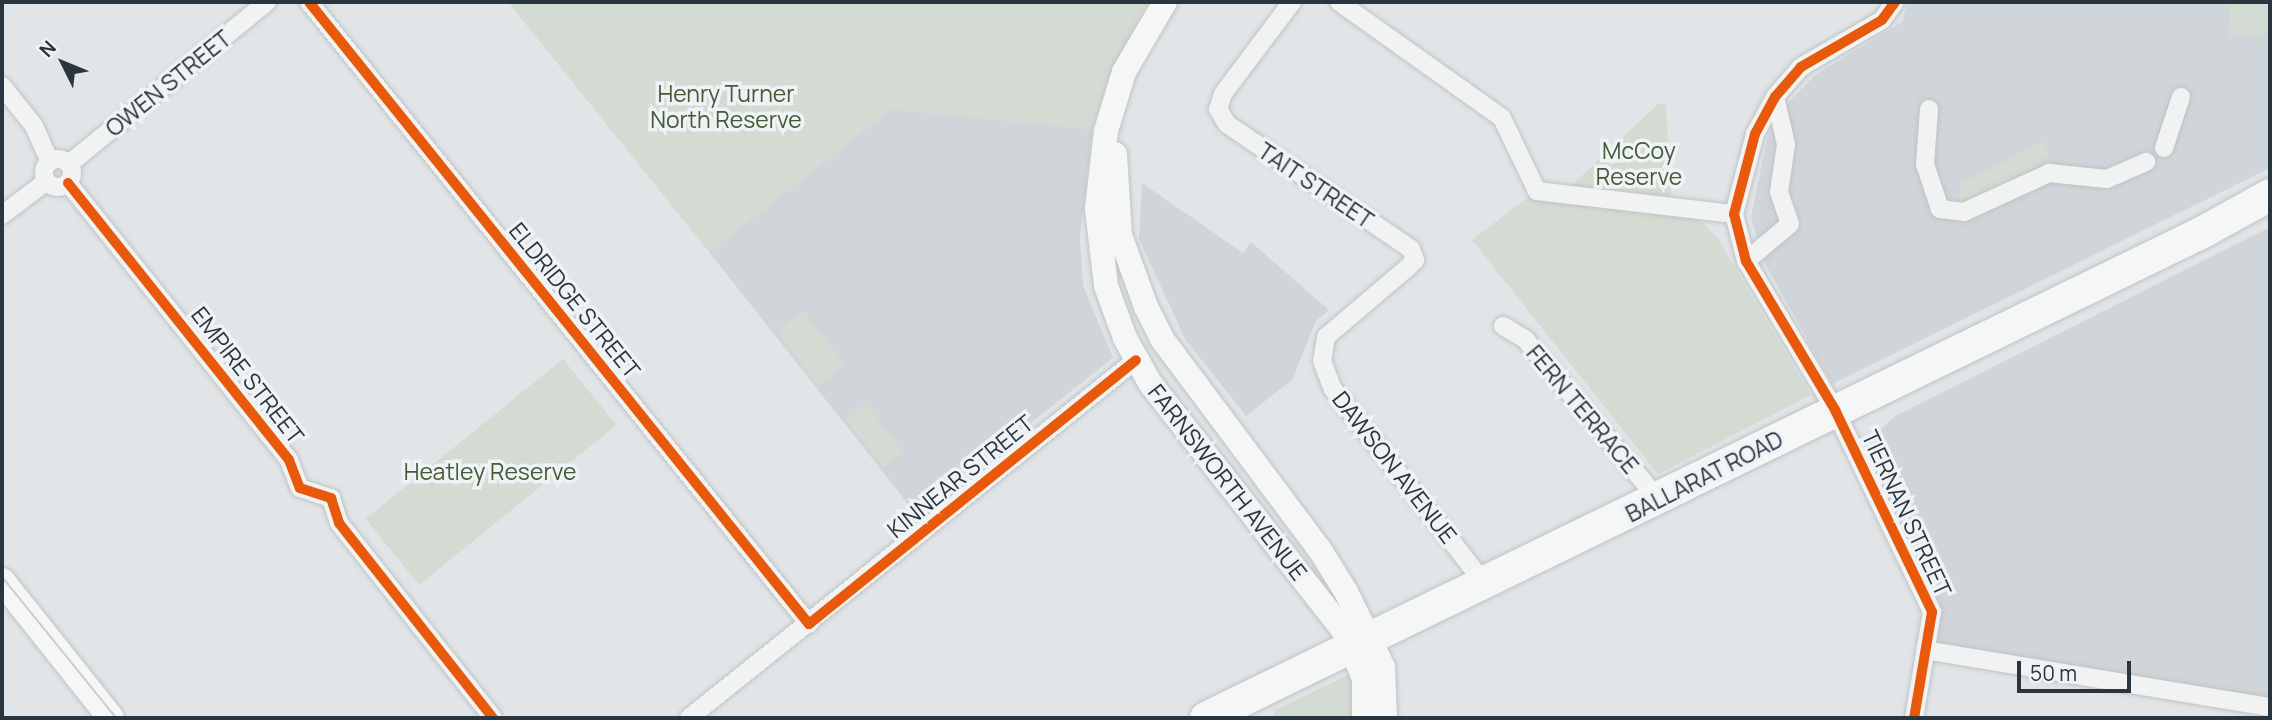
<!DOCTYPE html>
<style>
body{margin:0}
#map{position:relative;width:2272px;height:720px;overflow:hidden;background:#e2e5e7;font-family:Manrope,sans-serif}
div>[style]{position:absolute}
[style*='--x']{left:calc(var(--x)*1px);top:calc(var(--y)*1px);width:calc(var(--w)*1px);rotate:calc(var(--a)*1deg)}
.built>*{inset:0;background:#d0d5da}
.green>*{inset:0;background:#d4dbd2;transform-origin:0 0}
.roads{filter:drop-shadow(0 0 2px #c0c3c5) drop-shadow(0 0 2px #c0c3c5)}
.street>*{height:18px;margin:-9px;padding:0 9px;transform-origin:9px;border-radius:9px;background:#f1f3f3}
.street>.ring{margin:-9px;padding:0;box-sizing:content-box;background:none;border:18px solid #f1f3f3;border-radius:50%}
.secondary>*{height:24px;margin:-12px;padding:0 12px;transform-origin:12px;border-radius:12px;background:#f5f6f6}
.primary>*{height:26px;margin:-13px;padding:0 13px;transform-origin:13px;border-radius:13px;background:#f5f6f6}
.highway>*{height:32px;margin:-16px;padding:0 16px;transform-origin:16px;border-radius:16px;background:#f5f6f6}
.tram>*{height:2px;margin:-1px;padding:0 1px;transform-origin:1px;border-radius:1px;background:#cacdcf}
.cycleway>*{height:10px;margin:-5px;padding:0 5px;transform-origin:5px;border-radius:5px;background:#e8590c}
span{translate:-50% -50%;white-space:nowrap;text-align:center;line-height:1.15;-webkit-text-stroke:7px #eff3f6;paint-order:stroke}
.street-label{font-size:23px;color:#29353f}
.park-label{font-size:23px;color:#445b36}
.frame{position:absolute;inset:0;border:4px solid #29353f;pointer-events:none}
.north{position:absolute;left:28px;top:28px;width:70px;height:70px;-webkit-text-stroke:5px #eff3f6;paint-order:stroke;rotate:313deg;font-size:19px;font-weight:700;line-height:28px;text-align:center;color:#29353f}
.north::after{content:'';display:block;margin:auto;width:24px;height:32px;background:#29353f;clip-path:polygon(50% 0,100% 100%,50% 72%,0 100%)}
.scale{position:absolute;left:2017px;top:661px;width:114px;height:32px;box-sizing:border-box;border:4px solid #29353f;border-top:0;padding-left:9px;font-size:21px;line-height:24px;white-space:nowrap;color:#29353f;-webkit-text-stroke:5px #eff3f6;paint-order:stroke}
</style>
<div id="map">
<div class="built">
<i style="clip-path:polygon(1908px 2px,2270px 2px,2270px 168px,1832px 384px,1763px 260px,1751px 217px,1767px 139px,1786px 105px,1815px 75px,1902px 22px)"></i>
<i style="clip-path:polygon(891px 109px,1092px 129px,1080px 238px,1083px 285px,1113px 358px,916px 514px,709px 252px)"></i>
<i style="clip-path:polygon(1142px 183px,1243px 253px,1251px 242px,1329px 310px,1316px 321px,1292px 380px,1246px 416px,1185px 339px,1139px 239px)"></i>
<i style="clip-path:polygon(2270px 227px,2270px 699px,1937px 643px,1940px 603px,1864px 454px,1877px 433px,1894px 417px)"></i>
</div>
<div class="green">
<i style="clip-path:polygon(508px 2px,1147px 2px,1110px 74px,1092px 129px,891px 109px,709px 252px)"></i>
<i style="clip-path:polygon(2230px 2px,2270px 2px,2270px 29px,2256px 36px,2229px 36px)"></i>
<i style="clip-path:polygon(1659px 103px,1666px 105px,1671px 197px,1572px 185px)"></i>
<i style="clip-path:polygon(2042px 142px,2049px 155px,2024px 176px,1958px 210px,1960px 184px)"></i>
<i style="clip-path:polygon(1531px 195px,1695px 216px,1716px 236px,1811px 395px,1658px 474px,1472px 240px)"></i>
<i style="left:803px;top:311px;width:68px;height:33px;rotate:52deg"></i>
<i style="left:563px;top:359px;width:85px;height:254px;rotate:51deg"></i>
<i style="left:866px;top:404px;width:61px;height:25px;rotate:52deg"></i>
<i style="clip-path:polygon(1350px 674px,1356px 718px,1273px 718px,1275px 710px)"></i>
</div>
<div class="roads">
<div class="street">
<i style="--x:309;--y:2;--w:798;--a:51.21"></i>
<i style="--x:1292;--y:2;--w:115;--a:126.9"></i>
<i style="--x:1223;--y:94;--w:16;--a:108"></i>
<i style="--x:1218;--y:109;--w:17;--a:59"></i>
<i style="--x:1227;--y:124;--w:222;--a:34.2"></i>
<i style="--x:1411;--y:249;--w:12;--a:70"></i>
<i style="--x:1415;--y:260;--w:11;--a:135"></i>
<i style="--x:1407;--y:268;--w:106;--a:139.6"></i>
<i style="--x:1326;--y:337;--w:24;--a:99"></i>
<i style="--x:1322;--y:361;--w:30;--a:69"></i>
<i style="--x:1333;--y:389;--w:246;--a:52.1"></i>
<i style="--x:1339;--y:2;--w:200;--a:35.4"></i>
<i style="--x:1502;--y:118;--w:81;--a:64.4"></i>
<i style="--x:1537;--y:191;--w:198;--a:6.7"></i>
<i style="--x:1895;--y:2;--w:22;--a:126"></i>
<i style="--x:1882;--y:20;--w:94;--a:149.9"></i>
<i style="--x:1801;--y:67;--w:40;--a:131"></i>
<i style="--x:1775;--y:97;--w:42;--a:118.4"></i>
<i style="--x:1755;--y:134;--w:83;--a:104.7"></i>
<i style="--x:1734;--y:214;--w:49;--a:75.7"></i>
<i style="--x:1746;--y:261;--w:174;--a:59.1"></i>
<i style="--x:1835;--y:410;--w:224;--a:64.3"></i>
<i style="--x:1932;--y:612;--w:108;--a:99.6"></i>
<i style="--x:2;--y:86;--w:51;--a:51.3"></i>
<i style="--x:34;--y:126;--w:39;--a:66"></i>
<i style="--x:1929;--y:109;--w:55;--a:94.2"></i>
<i style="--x:1925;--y:164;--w:47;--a:71.6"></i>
<i style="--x:1940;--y:209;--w:24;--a:7"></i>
<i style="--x:1964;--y:212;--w:94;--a:-24.6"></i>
<i style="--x:2049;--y:173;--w:58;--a:5.9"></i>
<i style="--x:2107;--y:179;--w:43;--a:-23.6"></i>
<i style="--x:2164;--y:148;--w:54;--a:-71.6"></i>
<i class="ring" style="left:44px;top:159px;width:10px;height:10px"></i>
<i style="--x:69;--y:164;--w:256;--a:-39.3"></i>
<i style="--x:68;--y:183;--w:354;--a:51.4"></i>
<i style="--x:289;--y:460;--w:30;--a:69"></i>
<i style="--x:300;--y:488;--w:33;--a:18"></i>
<i style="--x:331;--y:498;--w:26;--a:72"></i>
<i style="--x:339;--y:523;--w:248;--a:51.7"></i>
<i style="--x:2;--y:215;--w:56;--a:-37.1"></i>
<i style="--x:1746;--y:261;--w:57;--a:-40.1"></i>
<i style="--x:1790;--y:224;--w:34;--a:-109"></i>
<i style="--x:1779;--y:192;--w:49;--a:-81.7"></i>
<i style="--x:1786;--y:144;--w:48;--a:-103.2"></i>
<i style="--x:1503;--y:326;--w:26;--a:31"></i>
<i style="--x:1525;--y:339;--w:208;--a:50.3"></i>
<i style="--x:1925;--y:650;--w:350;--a:9.4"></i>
<i style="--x:689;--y:718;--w:573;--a:-38.69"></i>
</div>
<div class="secondary">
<i style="--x:1165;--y:2;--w:81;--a:120.4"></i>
<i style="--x:1124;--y:72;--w:62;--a:107"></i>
<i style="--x:1106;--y:131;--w:79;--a:96.6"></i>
<i style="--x:1097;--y:209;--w:78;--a:83.3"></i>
<i style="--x:1106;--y:286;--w:55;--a:69.9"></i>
<i style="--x:1125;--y:338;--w:51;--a:60.9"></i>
<i style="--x:1150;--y:383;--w:318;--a:52"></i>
<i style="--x:1346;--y:634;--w:48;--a:68.2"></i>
<i style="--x:1364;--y:679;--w:39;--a:90"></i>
<i style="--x:1115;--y:154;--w:81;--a:86.5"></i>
<i style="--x:1120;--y:235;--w:77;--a:70.1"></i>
<i style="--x:1146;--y:307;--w:36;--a:63"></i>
<i style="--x:1162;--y:339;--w:264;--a:53.2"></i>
<i style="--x:1320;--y:550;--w:49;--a:58.2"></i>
<i style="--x:1346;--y:592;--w:84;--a:63.7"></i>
<i style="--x:1383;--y:667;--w:51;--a:87.8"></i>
</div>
<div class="primary">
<i style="--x:2;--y:581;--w:175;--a:51.5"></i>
</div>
<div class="highway">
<i style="--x:1206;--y:718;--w:1109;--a:-25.99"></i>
<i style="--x:2203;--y:232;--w:77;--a:-28.9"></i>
</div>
</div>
<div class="tram">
<i style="--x:2;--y:577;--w:181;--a:51"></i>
</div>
<div class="cycleway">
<i style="--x:309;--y:2;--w:798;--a:51.21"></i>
<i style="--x:809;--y:624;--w:420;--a:-38.9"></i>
<i style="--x:1895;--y:2;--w:22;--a:126"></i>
<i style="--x:1882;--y:20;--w:94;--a:149.9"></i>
<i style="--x:1801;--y:67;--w:40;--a:131"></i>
<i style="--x:1775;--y:97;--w:42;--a:118.4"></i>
<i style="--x:1755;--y:134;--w:83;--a:104.7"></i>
<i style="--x:1734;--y:214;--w:49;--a:75.7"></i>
<i style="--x:1746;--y:261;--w:174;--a:59.1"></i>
<i style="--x:1835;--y:410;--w:224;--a:64.3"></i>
<i style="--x:1932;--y:612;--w:108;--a:99.6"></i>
<i style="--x:68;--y:183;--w:354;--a:51.4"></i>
<i style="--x:289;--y:460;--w:30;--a:69"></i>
<i style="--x:300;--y:488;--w:33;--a:18"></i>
<i style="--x:331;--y:498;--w:26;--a:72"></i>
<i style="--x:339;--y:523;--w:248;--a:51.7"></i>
</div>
<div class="street-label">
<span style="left:168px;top:83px;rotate:-39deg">OWEN STREET</span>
<span style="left:1316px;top:185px;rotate:34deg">TAIT STREET</span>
<span style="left:575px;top:300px;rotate:51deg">ELDRIDGE STREET</span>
<span style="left:248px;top:375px;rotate:52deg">EMPIRE STREET</span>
<span style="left:1583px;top:409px;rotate:50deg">FERN TERRACE</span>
<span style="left:1395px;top:467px;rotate:52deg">DAWSON AVENUE</span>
<span style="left:960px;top:476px;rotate:-39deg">KINNEAR STREET</span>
<span style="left:1704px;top:476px;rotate:-27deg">BALLARAT ROAD</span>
<span style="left:1228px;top:482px;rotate:52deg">FARNSWORTH AVENUE</span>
<span style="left:1907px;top:513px;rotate:65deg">TIERNAN STREET</span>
</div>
<div class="park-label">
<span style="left:726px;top:106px">Henry Turner<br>North Reserve</span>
<span style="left:1639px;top:163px">McCoy<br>Reserve</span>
<span style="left:490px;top:471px">Heatley Reserve</span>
</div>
<div class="frame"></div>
<div class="north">N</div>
<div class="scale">50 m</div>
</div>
